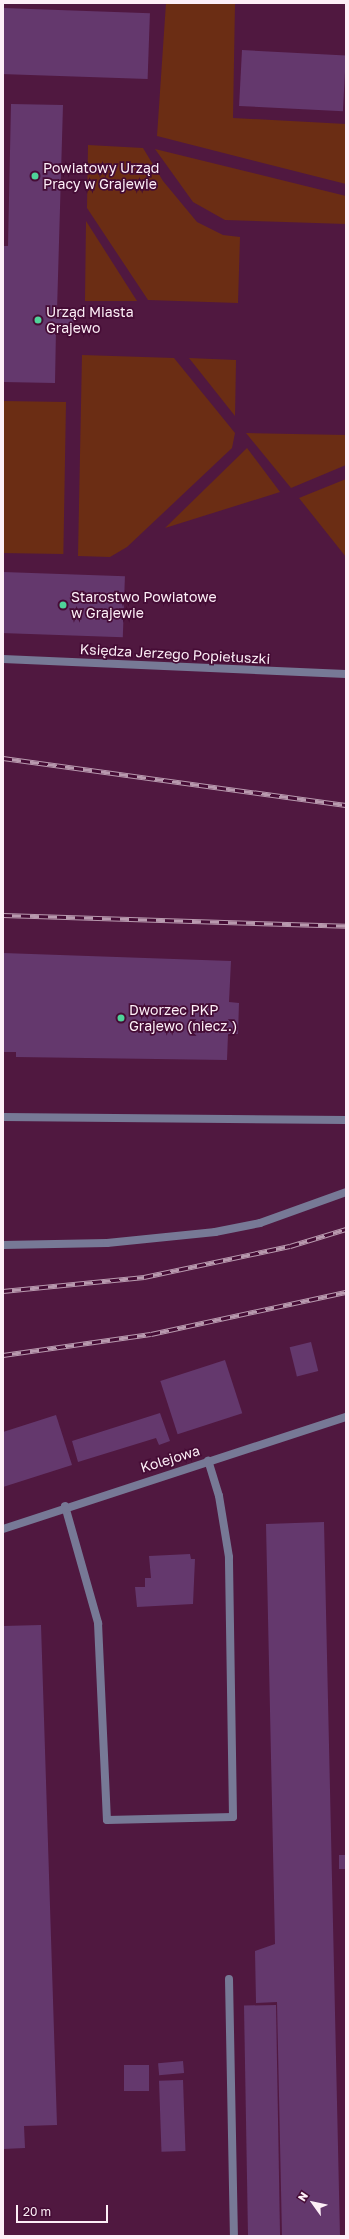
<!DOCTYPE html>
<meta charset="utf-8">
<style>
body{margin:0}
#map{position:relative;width:349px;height:2239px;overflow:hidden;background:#501840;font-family:"Golos Text",sans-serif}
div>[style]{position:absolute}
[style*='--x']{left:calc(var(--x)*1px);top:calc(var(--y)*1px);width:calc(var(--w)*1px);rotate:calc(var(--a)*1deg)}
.green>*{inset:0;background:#6b2d14;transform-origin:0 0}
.building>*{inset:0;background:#64386d;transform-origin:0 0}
.service>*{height:8px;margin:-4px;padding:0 4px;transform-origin:4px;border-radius:4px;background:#777996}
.minor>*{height:8px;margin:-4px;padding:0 4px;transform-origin:4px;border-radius:4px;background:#777996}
.rail>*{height:4.5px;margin-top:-2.25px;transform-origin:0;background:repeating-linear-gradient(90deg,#450c35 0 9px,#b899ae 0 18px);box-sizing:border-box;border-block:1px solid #b899ae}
.dots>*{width:11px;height:11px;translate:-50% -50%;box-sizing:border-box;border:2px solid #450c35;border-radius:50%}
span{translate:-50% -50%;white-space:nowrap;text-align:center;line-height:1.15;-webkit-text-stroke:3.5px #450c35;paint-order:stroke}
.poi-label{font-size:14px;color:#fdeff7}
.left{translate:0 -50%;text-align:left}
.street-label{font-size:14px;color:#fdeff7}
.frame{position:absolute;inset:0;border:4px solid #fdeff7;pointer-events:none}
.north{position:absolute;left:293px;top:2183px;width:40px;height:40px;-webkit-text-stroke:3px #450c35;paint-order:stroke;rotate:303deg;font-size:11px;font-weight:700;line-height:16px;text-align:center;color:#fdeff7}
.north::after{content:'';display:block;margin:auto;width:14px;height:18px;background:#fdeff7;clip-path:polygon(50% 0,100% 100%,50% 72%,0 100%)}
.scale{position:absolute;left:16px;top:2205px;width:92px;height:18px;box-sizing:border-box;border:2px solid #fdeff7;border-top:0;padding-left:5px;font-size:12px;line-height:14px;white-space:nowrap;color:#fdeff7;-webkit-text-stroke:3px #450c35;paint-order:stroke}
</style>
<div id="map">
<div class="green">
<i style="clip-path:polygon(166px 3px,235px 3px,233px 118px,346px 124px,346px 184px,157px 136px)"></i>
<i style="clip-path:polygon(88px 145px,143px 148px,163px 181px,197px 222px,223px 235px,240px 237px,238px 303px,148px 300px,87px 208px)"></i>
<i style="clip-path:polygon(155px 149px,346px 196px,346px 224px,225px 220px,193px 202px)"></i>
<i style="clip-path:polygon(86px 221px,137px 301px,85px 301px)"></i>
<i style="clip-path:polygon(82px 355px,174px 358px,235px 433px,232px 448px,127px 547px,110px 557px,78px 556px)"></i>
<i style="clip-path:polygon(189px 358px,236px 360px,235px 416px)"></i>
<i style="left:3px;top:401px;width:63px;height:152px;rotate:1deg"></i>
<i style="clip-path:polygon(246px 433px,346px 435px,346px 465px,291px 488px)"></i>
<i style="clip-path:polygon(247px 448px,280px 492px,165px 528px)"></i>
<i style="clip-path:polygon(346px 479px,346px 557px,299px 498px)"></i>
</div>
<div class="building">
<i style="left:3px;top:8px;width:147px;height:66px;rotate:2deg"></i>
<i style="left:242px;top:50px;width:104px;height:56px;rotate:3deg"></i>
<i style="clip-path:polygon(11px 104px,63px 105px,57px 311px,74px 311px,73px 329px,56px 329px,55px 383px,3px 382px,3px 246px,8px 246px)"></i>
<i style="left:3px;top:572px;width:122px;height:61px;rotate:2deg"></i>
<i style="clip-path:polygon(3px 953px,231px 961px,229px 1002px,239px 1003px,238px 1034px,228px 1034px,227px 1060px,16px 1057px,16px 1052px,3px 1052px)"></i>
<i style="left:311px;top:1342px;width:30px;height:22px;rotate:76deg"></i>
<i style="left:225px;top:1360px;width:56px;height:68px;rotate:72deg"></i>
<i style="clip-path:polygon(160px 1413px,170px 1441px,159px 1445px,156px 1438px,78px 1462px,72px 1441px)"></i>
<i style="clip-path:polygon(56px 1415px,72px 1465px,3px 1487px,3px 1432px)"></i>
<i style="clip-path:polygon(324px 1522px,340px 2236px,282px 2236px,277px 2002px,256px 2003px,255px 1951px,275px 1944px,266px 1524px)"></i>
<i style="clip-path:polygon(190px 1554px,191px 1559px,195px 1559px,193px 1604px,137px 1607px,135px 1587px,145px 1587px,145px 1578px,151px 1578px,149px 1556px)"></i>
<i style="clip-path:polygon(41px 1625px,57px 2125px,24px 2126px,25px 2148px,3px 2149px,3px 1626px)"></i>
<i style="left:339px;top:1855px;width:7px;height:14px"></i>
<i style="left:276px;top:2005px;width:231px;height:32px;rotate:89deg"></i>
<i style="left:183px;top:2061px;width:12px;height:25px;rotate:85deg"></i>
<i style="left:124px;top:2065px;width:25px;height:26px"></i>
<i style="left:183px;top:2080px;width:71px;height:24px;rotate:88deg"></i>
</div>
<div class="service">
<i style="--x:3;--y:1117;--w:343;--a:0.5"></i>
<i style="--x:3;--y:1245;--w:104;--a:-1.1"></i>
<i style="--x:107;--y:1243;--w:109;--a:-5.8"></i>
<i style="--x:215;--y:1232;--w:46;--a:-11.3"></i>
<i style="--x:260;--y:1223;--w:91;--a:-19.8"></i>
<i style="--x:65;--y:1506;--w:122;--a:74.2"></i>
<i style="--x:98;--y:1623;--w:197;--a:87.4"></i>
<i style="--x:107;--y:1820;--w:126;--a:-1.4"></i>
<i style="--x:233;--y:1817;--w:260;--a:-90.9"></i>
<i style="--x:229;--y:1557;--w:62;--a:-99.3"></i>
<i style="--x:219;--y:1496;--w:37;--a:-107"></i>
<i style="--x:229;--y:1979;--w:257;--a:88.9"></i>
</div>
<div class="minor">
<i style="--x:3;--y:659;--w:343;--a:2.5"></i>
<i style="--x:3;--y:1529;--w:361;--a:-18.1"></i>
</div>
<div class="rail">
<i style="--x:3;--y:758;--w:346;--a:7.8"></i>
<i style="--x:3;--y:915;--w:343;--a:1.8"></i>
<i style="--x:3;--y:1291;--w:142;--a:-5.7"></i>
<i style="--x:144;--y:1277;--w:149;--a:-12"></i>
<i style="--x:290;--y:1246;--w:59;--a:-16.9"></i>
<i style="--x:3;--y:1355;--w:149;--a:-8.1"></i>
<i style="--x:151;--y:1334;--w:199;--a:-12.2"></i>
</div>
<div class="dots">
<i style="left:35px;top:176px;background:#4fd399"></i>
<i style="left:38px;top:320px;background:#4fd399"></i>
<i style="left:63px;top:605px;background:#4fd399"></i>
<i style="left:121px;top:1018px;background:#4fd399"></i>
</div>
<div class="poi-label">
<span class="left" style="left:43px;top:176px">Powiatowy Urząd<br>Pracy w Grajewie</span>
<span class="left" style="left:46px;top:320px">Urząd Miasta<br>Grajewo</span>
<span class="left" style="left:71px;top:605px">Starostwo Powiatowe<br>w Grajewie</span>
<span class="left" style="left:129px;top:1018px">Dworzec PKP<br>Grajewo (niecz.)</span>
</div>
<div class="street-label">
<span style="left:175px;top:654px;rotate:3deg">Księdza Jerzego Popiełuszki</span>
<span style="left:170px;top:1459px;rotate:-17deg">Kolejowa</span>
</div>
<div class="frame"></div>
<div class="north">N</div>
<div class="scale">20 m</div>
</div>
